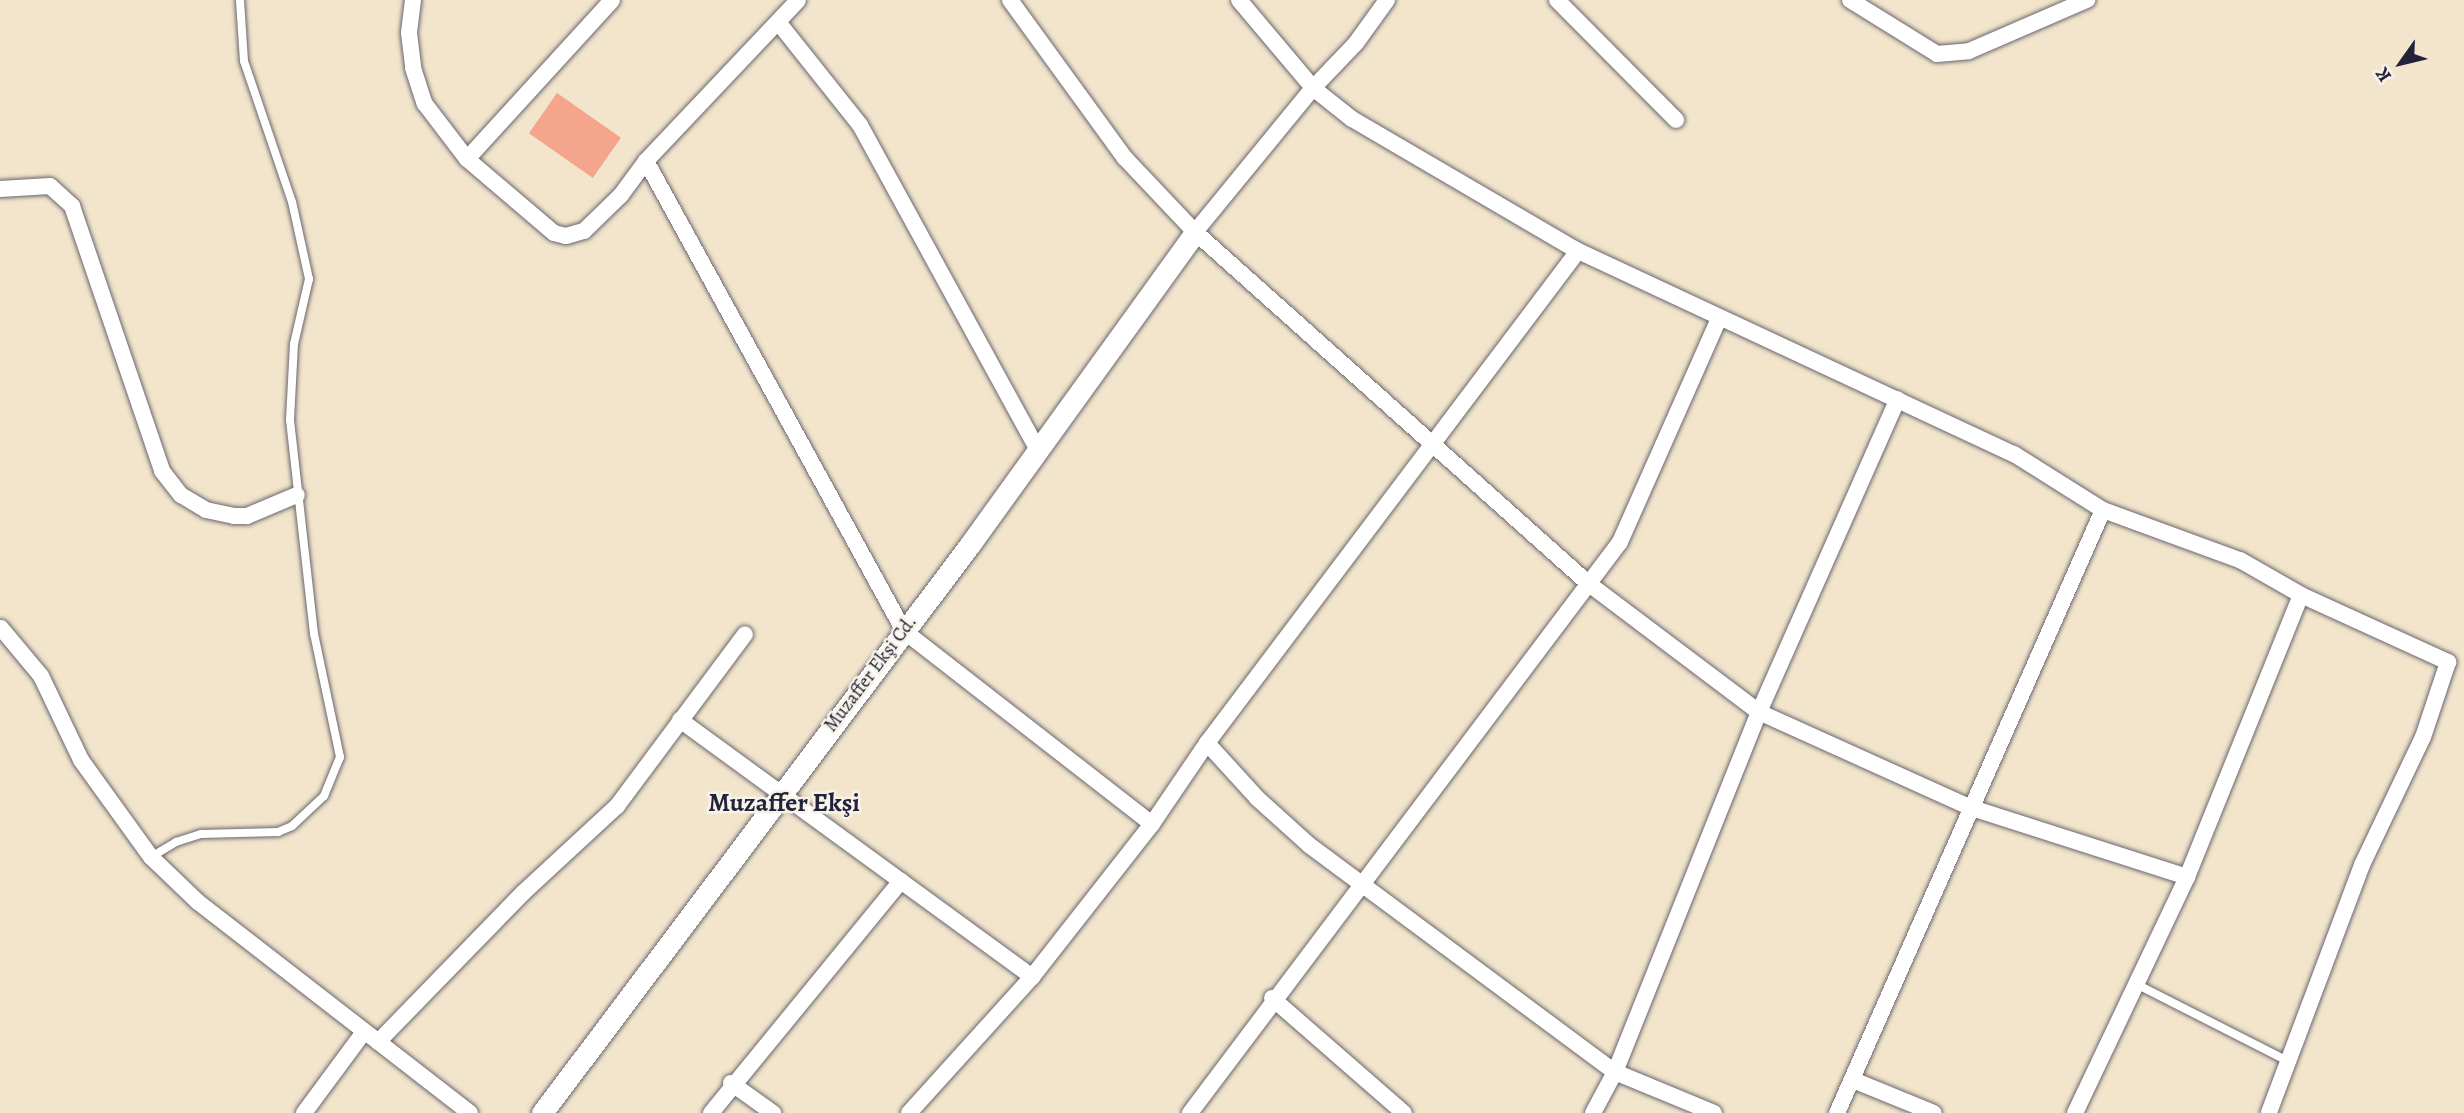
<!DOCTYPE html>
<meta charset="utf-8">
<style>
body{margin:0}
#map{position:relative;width:2464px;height:1113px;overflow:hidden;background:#f2e5cc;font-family:Alegreya,serif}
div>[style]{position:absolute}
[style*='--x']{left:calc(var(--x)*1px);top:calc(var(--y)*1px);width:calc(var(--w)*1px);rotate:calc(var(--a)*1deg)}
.building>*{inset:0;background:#f4a58c;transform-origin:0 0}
.roads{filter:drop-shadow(0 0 2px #6b666e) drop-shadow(0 0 2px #6b666e)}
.service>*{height:8px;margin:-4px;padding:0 4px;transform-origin:4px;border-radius:4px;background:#fff}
.minor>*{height:16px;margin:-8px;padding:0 8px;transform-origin:8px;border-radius:8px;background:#fff}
.tertiary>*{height:21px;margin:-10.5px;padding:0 10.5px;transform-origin:10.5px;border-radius:10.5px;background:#fff}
span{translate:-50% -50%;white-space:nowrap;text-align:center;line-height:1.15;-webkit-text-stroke:5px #f7f3e8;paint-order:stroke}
.street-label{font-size:19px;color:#22223b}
.district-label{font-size:26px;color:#22223b;font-weight:700}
.north{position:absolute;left:2366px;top:28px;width:70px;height:70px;-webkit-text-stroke:5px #f7f3e8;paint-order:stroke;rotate:236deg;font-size:19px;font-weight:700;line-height:28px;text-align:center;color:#22223b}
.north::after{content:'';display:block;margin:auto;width:24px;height:32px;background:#22223b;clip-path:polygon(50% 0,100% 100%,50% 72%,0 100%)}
</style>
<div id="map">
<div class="building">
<i style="left:557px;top:93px;width:78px;height:49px;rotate:35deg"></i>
</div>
<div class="roads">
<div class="service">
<i style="--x:151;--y:857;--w:29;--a:-31"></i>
<i style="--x:176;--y:842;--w:26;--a:-18"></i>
<i style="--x:201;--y:834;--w:77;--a:-1.5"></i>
<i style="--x:278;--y:832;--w:15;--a:-23"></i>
<i style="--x:292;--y:826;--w:44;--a:-43.2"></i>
<i style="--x:324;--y:796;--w:42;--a:-67.7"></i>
<i style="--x:340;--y:757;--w:126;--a:-101.9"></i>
<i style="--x:314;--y:634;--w:215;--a:-96.4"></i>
<i style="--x:290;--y:420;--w:76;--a:-87"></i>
<i style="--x:294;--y:344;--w:67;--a:-77"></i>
<i style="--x:309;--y:279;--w:79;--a:-102.4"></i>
<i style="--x:292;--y:202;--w:149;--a:-108.8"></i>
<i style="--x:244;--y:61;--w:61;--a:-93.8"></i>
<i style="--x:2136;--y:984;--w:173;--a:26.9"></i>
</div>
<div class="minor">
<i style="--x:413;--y:0;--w:33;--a:97"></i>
<i style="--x:409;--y:33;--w:35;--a:83"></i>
<i style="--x:413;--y:68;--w:38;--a:72"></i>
<i style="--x:425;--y:104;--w:69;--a:52.6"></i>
<i style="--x:467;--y:159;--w:114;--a:40.4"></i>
<i style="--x:554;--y:233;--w:12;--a:14"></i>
<i style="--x:566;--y:236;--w:19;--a:-16"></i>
<i style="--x:584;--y:231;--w:52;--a:-44.2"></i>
<i style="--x:621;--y:195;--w:42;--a:-53.7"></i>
<i style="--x:646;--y:161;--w:221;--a:-46.6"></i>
<i style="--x:1010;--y:0;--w:195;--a:54"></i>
<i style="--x:1125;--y:158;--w:102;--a:46.6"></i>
<i style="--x:1195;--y:232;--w:528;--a:41.78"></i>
<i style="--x:1589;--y:584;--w:213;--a:37"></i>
<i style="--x:1759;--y:712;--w:230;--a:24.3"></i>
<i style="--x:1969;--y:807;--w:229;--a:17.8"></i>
<i style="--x:1239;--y:0;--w:115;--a:49.9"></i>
<i style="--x:1313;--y:88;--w:50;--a:38.5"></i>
<i style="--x:1352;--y:119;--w:262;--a:30.3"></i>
<i style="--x:1578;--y:251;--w:481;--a:25"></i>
<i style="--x:2014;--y:454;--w:105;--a:32.2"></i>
<i style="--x:2103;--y:510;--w:146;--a:20.1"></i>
<i style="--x:2240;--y:560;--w:70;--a:29.8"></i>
<i style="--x:2301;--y:595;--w:162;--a:24.5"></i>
<i style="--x:2448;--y:662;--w:79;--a:108.4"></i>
<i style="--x:2423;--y:737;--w:142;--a:115.5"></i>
<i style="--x:2362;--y:865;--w:265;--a:110.6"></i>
<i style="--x:1557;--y:0;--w:169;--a:45.2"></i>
<i style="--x:1850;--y:0;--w:102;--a:31.8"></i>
<i style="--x:1937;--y:54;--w:32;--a:-5"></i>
<i style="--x:1969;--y:51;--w:129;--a:-23.4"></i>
<i style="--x:778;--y:22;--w:132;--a:51.5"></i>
<i style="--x:860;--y:125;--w:368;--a:61.3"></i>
<i style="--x:467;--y:159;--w:215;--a:-47.6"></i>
<i style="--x:646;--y:161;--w:536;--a:61.24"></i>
<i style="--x:904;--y:631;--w:314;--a:37.9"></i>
<i style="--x:0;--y:189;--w:50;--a:-3.4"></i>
<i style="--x:50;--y:186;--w:30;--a:42"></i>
<i style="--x:72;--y:206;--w:280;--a:71.2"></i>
<i style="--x:162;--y:471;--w:31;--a:52"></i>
<i style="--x:181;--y:495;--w:29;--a:31"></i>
<i style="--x:206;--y:510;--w:29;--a:12"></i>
<i style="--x:234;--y:516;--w:13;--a:0"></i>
<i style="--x:247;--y:516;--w:54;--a:-22.8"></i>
<i style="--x:1195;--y:232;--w:186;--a:-50.7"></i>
<i style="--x:1313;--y:88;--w:62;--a:-46.3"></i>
<i style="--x:1356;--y:43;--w:53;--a:-54.2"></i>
<i style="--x:1;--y:628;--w:62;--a:50.2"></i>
<i style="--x:41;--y:676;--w:93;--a:64.5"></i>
<i style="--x:81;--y:760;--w:120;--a:54.2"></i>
<i style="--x:151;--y:857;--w:65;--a:43.8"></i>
<i style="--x:198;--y:902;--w:344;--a:37.8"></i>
<i style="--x:680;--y:720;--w:436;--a:36.1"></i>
<i style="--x:1207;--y:743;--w:74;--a:47.7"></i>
<i style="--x:1257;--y:798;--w:70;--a:42.1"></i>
<i style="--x:1309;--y:845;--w:381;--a:36.6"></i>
<i style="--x:1615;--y:1072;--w:107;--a:22.5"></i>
<i style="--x:1272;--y:998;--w:175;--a:41.1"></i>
<i style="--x:378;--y:1042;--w:209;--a:-45.8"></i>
<i style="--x:524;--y:892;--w:127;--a:-42.8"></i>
<i style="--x:617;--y:806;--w:214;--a:-53.3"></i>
<i style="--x:1853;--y:1080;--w:87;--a:22.2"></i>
<i style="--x:731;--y:1083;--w:52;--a:35.5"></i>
<i style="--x:304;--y:1113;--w:101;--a:-53.5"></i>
<i style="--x:711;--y:1113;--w:300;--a:-50.7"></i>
<i style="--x:909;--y:1113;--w:183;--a:-47.9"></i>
<i style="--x:1032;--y:977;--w:194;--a:-51.9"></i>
<i style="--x:1152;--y:824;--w:98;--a:-55.8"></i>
<i style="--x:1207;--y:743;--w:616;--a:-52.98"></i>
<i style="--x:1190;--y:1113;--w:715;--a:-53.02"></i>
<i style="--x:1620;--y:542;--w:244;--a:-66.1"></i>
<i style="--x:1593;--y:1113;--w:47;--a:-61.8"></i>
<i style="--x:1615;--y:1072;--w:388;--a:-68.2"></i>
<i style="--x:1759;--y:712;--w:342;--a:-66.1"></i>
<i style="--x:1837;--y:1113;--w:659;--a:-66.2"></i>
<i style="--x:2075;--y:1113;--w:261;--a:-64.6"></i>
<i style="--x:2187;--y:877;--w:304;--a:-68"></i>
</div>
<div class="tertiary">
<i style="--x:542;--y:1113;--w:713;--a:-53.03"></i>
<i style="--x:971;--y:543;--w:383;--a:-54.2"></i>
</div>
</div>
<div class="street-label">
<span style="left:871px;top:674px;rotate:-53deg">Muzaffer Ekşi Cd.</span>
</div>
<div class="district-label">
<span style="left:784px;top:803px">Muzaffer Ekşi</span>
</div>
<div class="north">K</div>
</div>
